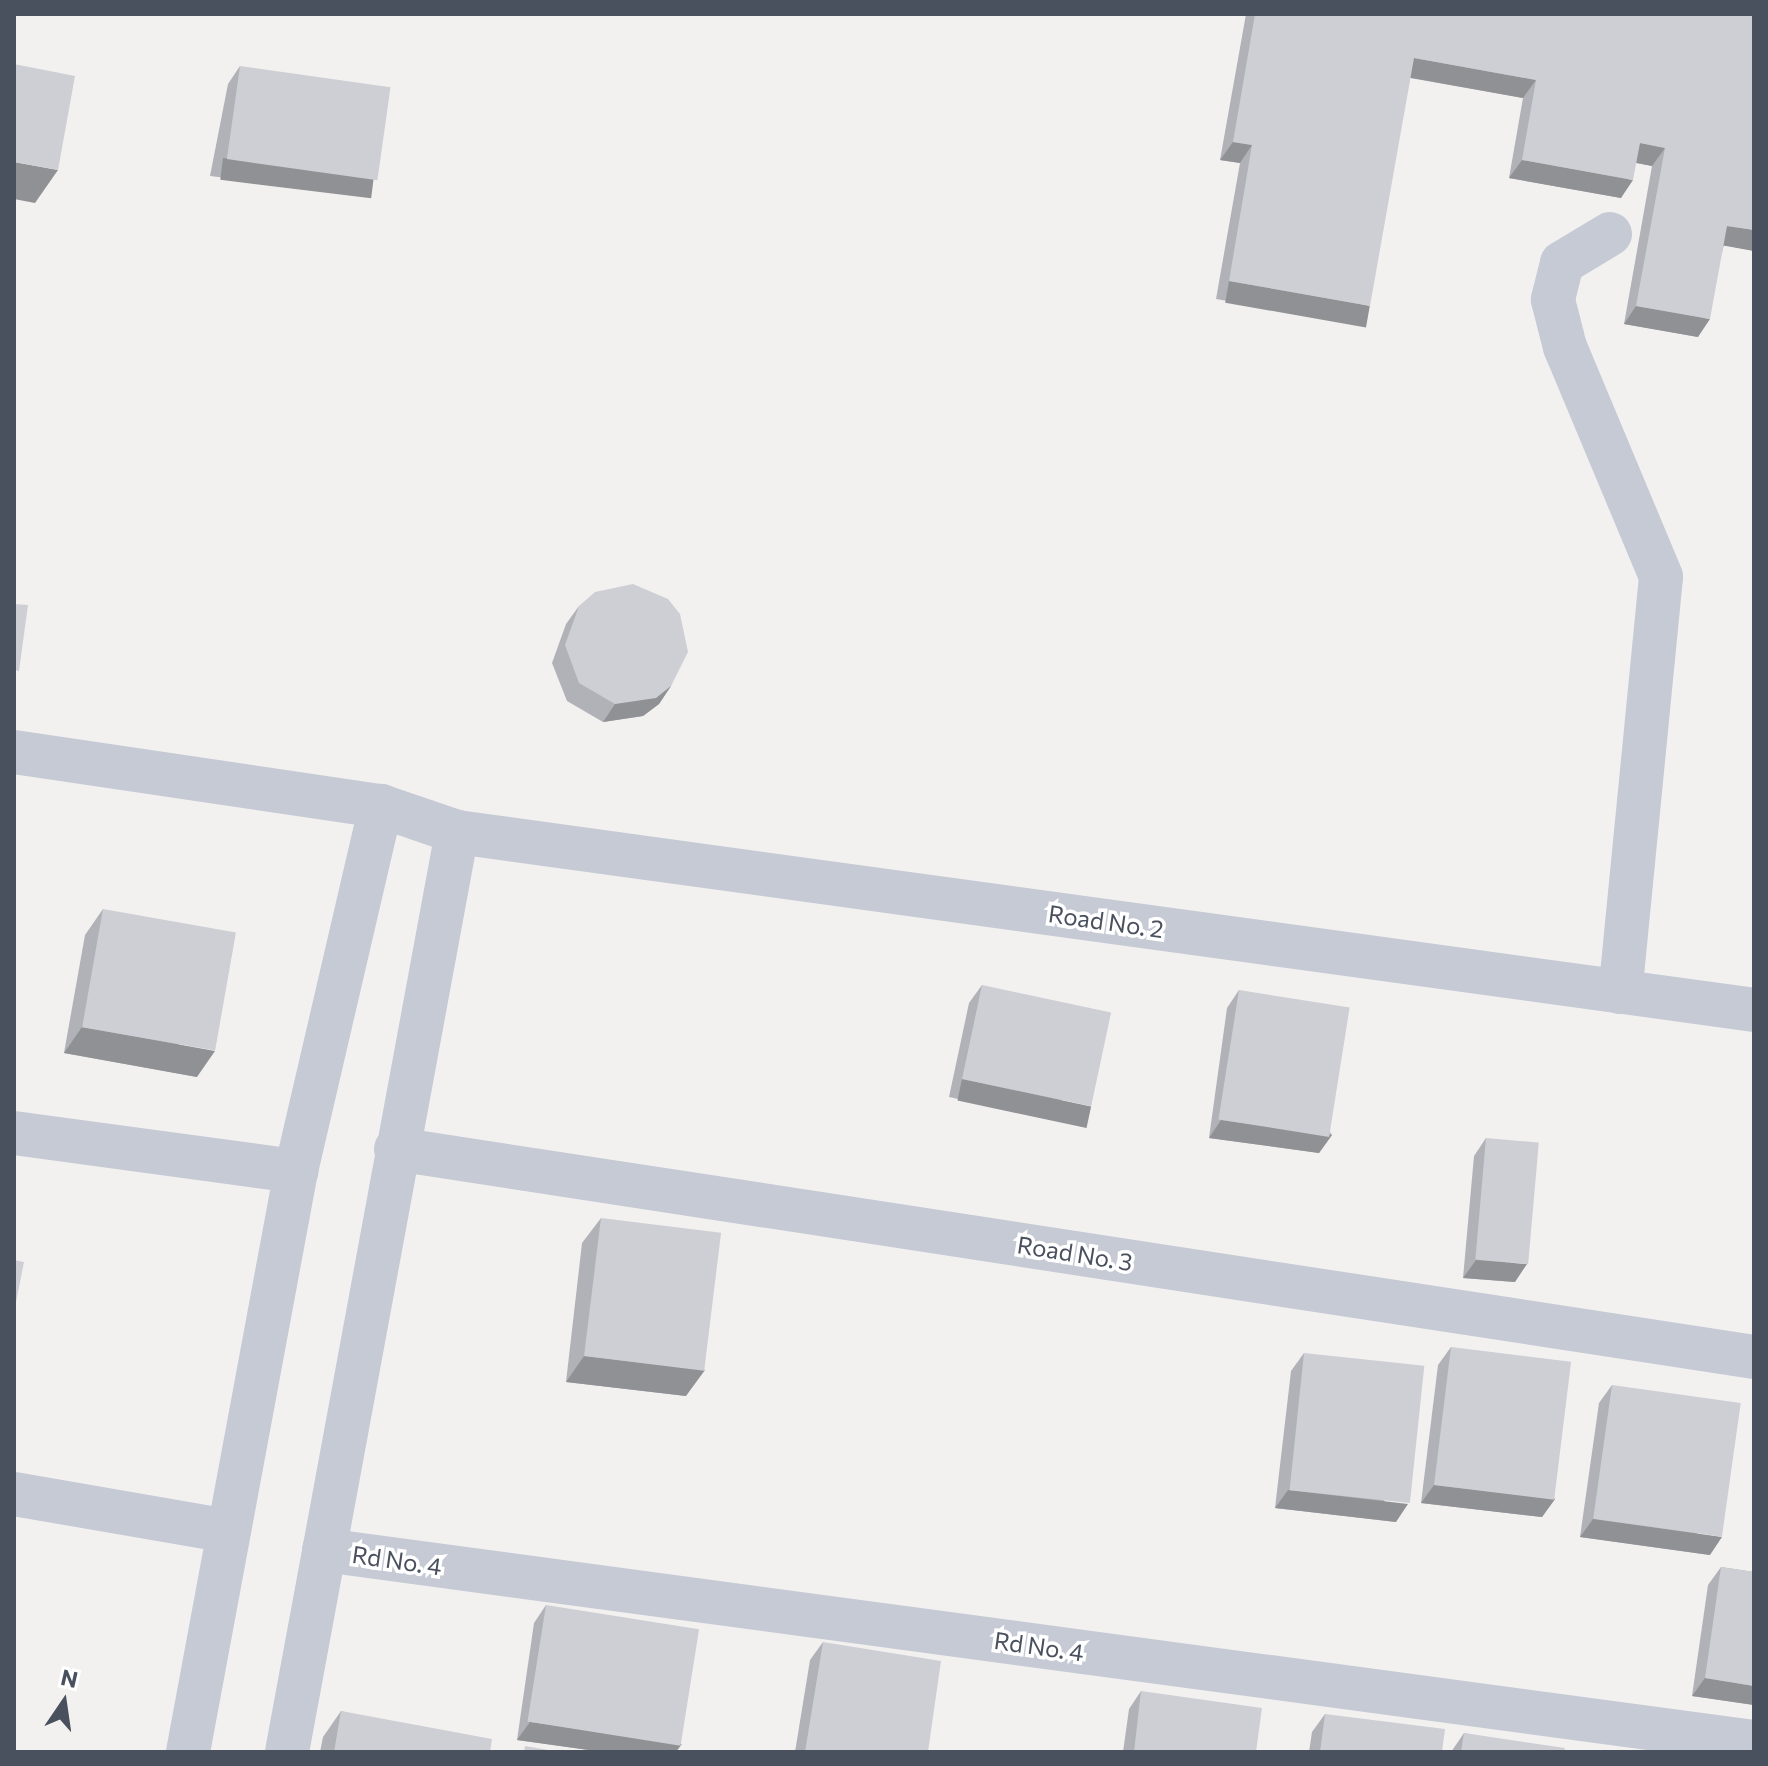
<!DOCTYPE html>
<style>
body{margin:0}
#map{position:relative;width:1768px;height:1766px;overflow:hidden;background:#f3f1f0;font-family:Commissioner,sans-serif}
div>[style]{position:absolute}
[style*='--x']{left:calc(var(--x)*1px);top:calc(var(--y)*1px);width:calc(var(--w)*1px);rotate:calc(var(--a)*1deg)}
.minor>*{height:44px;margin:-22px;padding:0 22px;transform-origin:22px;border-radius:22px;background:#c5cad5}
.wall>*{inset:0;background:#b1b2b7}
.shaded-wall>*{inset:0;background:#909195;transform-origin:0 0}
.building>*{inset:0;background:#cecfd5;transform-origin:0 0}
span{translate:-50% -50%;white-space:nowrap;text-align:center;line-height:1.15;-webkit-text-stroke:7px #fff;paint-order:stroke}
.street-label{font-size:24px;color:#49505e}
.frame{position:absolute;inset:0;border:16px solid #49505e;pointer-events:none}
.north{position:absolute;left:24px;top:1662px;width:80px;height:80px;-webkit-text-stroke:6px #fff;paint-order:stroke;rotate:13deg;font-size:22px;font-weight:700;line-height:32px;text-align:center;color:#49505e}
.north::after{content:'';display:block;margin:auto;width:28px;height:36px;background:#49505e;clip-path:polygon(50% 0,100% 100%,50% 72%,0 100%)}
</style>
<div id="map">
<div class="minor">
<i style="--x:1610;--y:234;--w:56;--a:148.9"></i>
<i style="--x:1562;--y:263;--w:38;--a:104"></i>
<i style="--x:1553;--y:300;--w:49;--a:75.7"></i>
<i style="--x:1565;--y:347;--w:249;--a:67.3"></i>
<i style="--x:1661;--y:577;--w:417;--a:95.6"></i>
<i style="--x:14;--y:752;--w:371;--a:8.4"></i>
<i style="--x:381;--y:806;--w:80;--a:18.9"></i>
<i style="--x:457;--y:832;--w:1309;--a:7.81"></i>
<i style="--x:14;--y:1133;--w:285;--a:7.7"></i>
<i style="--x:396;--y:1149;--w:1374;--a:8.71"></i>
<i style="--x:14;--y:1494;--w:218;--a:9.8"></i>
<i style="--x:324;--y:1550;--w:1443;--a:7.65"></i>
<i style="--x:188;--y:1752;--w:591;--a:-79.47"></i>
<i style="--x:296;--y:1171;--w:375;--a:-76.9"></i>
<i style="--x:287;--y:1752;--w:936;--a:-79.53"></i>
</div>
<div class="wall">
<i style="clip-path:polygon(1246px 14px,1754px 14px,1754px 251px,1724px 245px,1698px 337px,1624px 324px,1652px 166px,1636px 163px,1621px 198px,1509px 178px,1523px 98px,1410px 78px,1358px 324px,1216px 299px,1240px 163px,1220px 160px)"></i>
<i style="clip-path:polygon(240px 66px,374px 176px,362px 194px,210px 176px,228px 84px)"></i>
<i style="clip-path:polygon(579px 606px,671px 686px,659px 704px,643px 716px,603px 722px,567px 701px,552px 663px,566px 624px)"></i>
<i style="clip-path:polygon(103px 909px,197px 1077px,64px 1053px,85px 935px)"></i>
<i style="clip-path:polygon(982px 985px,1078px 1125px,949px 1097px,969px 1003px)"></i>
<i style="clip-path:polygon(1239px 990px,1332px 1135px,1319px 1153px,1209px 1138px,1227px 1008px)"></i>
<i style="clip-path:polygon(1486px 1138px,1515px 1282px,1463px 1278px,1474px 1156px)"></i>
<i style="clip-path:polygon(601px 1218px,686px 1396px,566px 1382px,582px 1243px)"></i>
<i style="clip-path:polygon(1451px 1347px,1555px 1499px,1542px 1517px,1421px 1503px,1438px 1365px)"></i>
<i style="clip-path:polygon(1304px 1353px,1396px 1522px,1275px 1508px,1291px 1371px)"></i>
<i style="clip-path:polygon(1612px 1385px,1710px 1555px,1580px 1537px,1599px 1403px)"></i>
<i style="clip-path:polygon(1721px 1567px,1754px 1572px,1754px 1705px,1692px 1696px,1708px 1585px)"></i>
<i style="clip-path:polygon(546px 1605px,676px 1752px,603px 1752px,517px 1740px,534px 1623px)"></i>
<i style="clip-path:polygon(823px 1642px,928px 1752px,795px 1752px,810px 1660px)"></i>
<i style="clip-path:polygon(1141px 1691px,1256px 1752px,1123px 1752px,1129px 1709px)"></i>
<i style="clip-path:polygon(341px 1711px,490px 1752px,320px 1752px,323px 1737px)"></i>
<i style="clip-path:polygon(1325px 1714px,1442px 1752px,1309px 1752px,1312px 1732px)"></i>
<i style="clip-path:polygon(1464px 1733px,1564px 1752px,1451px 1752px)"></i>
</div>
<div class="shaded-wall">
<i style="clip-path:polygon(1414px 58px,1536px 80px,1523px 98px,1401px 76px)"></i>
<i style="clip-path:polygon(1233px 142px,1252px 145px,1240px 163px,1220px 160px)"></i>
<i style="clip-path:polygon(1640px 143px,1665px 148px,1652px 166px,1627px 161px)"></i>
<i style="left:223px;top:158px;width:152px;height:22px;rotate:7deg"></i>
<i style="clip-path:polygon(1522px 160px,1633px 180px,1621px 198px,1509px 178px)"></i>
<i style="clip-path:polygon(14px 162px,58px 170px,35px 203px,14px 199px)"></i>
<i style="clip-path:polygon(1727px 226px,1754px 230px,1754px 251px,1715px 244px)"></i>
<i style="left:1229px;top:281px;width:143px;height:22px;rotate:10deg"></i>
<i style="clip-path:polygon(1636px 306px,1710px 319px,1698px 337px,1624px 324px)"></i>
<i style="clip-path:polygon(671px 686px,659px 704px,643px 716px,603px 722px,615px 704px)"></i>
<i style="clip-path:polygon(82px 1027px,215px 1051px,197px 1077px,64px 1053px)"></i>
<i style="left:962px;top:1079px;width:132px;height:22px;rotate:12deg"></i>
<i style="clip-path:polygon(1221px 1120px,1332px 1135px,1319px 1153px,1209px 1138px)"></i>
<i style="clip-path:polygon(1476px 1260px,1527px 1264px,1515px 1282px,1463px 1278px)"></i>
<i style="clip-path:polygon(584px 1356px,705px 1370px,686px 1396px,566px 1382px)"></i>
<i style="clip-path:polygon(1434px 1485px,1555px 1499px,1542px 1517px,1421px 1503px)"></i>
<i style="clip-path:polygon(1288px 1490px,1408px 1504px,1396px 1522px,1275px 1508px)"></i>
<i style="clip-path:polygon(1593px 1519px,1722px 1537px,1710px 1555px,1580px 1537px)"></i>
<i style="clip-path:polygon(1705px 1678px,1754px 1686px,1754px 1705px,1692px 1696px)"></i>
<i style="clip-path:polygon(530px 1722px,682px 1744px,676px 1752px,603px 1752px,517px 1740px)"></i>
</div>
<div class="building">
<i style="clip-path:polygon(1255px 14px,1754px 14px,1754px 230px,1727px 226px,1710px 319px,1636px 306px,1665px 148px,1640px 143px,1633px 180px,1522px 160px,1536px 80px,1414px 58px,1370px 306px,1229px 281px,1252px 145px,1233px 142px)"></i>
<i style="clip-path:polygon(14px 64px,75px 76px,58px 170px,14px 162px)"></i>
<i style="left:240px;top:66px;width:152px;height:94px;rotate:8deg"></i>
<i style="clip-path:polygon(633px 584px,668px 599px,680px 614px,688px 652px,671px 686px,656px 698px,615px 704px,579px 683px,565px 645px,579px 606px,595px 592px)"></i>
<i style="clip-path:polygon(14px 604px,28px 605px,19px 671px,14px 670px)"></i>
<i style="left:103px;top:909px;width:135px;height:120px;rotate:10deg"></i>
<i style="left:982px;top:985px;width:132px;height:96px;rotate:12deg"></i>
<i style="left:1239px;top:990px;width:112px;height:131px;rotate:9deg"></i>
<i style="left:1486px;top:1138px;width:53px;height:122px;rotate:5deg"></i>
<i style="left:601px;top:1218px;width:121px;height:139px;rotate:7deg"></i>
<i style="clip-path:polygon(14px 1260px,24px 1262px,14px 1312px)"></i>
<i style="left:1451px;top:1347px;width:121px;height:139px;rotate:7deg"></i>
<i style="left:1304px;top:1353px;width:121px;height:138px;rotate:6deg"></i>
<i style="left:1612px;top:1385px;width:130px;height:135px;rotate:8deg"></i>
<i style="clip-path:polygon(1721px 1567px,1754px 1572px,1754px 1686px,1705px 1678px)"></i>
<i style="left:546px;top:1605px;width:155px;height:118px;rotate:9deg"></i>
<i style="clip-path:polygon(823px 1642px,941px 1661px,928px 1752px,805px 1752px)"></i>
<i style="clip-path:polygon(1141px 1691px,1262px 1708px,1256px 1752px,1134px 1752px)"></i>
<i style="clip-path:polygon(341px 1711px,492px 1739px,490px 1752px,334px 1752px)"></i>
<i style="clip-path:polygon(1325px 1714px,1445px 1729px,1442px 1752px,1320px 1752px)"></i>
<i style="clip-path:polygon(1464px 1733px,1565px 1748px,1564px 1752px,1461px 1752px)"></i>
<i style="clip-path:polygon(525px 1746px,560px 1752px,524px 1752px)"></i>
</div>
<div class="street-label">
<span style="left:1106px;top:921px;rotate:8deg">Road No. 2</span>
<span style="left:1075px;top:1253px;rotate:9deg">Road No. 3</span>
<span style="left:397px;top:1560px;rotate:8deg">Rd No. 4</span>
<span style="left:1039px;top:1646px;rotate:8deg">Rd No. 4</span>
</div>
<div class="frame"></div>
<div class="north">N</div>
</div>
